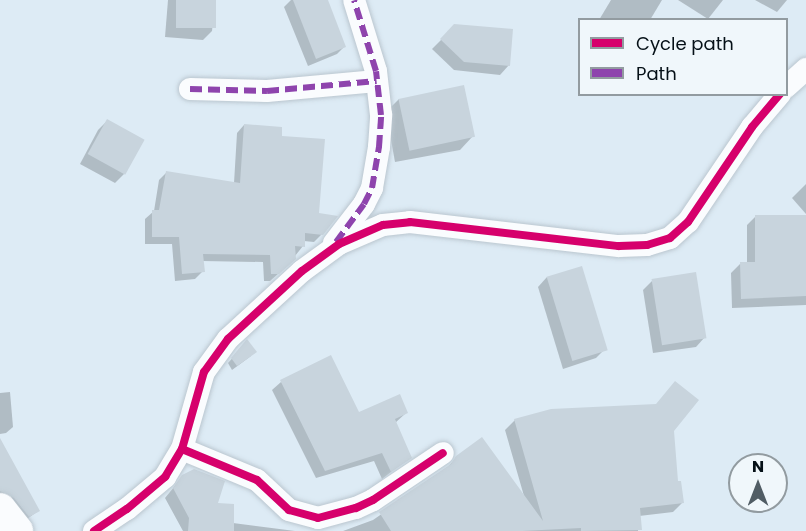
<!DOCTYPE html>
<style>
body{margin:0}
#map{position:relative;width:806px;height:531px;overflow:hidden;background:#ddebf5;font-family:Poppins,sans-serif}
div>[style]{position:absolute}
[style*='--x']{left:calc(var(--x)*1px);top:calc(var(--y)*1px);width:calc(var(--w)*1px);rotate:calc(var(--a)*1deg)}
.shadow>*{inset:0;background:#0003}
.building>*{inset:0;background:#c8d4dd;transform-origin:0 0}
.roads{filter:drop-shadow(0 0 2px #bac6cf) drop-shadow(0 0 2px #bac6cf)}
.street>*{height:22px;margin:-11px;padding:0 11px;transform-origin:11px;border-radius:11px;background:#fafcfe}
.secondary>*{height:32px;margin:-16px;padding:0 16px;transform-origin:16px;border-radius:16px;background:#fafcfe}
.quiet>*{height:6px;margin-top:-3px;transform-origin:0;background:repeating-linear-gradient(90deg,#8e44ad 0 12px,transparent 0 18px)}
.cycleway>*{height:8px;margin:-4px;padding:0 4px;transform-origin:4px;border-radius:4px;background:#d6006c}
span{translate:-50% -50%;white-space:nowrap;text-align:center;line-height:1.15;-webkit-text-stroke:4.5px #f0f7fb;paint-order:stroke}
.legend{position:absolute;left:578px;top:18px;width:210px;height:78px;box-sizing:border-box;background:#f0f7fb;border:2px solid #929ba0;margin:0;padding:8px 10px;list-style:none;font-size:18px;color:#051017}
.legend li{display:flex;align-items:center;gap:12px;height:30px}
.legend b{width:30px;border:2px solid #929ba0}
.north{position:absolute;left:728px;top:453px;width:60px;height:60px;box-sizing:border-box;background:#f0f7fb;border:2px solid #929ba0;border-radius:50%;rotate:0deg;font-size:16px;font-weight:700;line-height:24px;text-align:center;color:#051017}
.north::after{content:'';display:block;margin:auto;width:21px;height:27px;background:#515d65;clip-path:polygon(50% 0,100% 100%,50% 72%,0 100%)}
</style>
<div id="map">
<div class="shadow">
<i style="clip-path:polygon(168px 0,215px 0,212px 31px,203px 40px,165px 37px)"></i>
<i style="clip-path:polygon(291px 0,325px 0,344px 47px,337px 54px,308px 66px,284px 7px)"></i>
<i style="clip-path:polygon(611px 0,662px 0,650px 20px,599px 20px)"></i>
<i style="clip-path:polygon(678px 0,723px 0,708px 19px)"></i>
<i style="clip-path:polygon(755px 0,787px 0,777px 12px)"></i>
<i style="clip-path:polygon(455px 26px,509px 65px,500px 75px,454px 70px,432px 49px)"></i>
<i style="clip-path:polygon(399px 99px,473px 136px,460px 150px,395px 162px,386px 112px)"></i>
<i style="clip-path:polygon(107px 121px,143px 140px,124px 174px,115px 183px,80px 164px,98px 130px)"></i>
<i style="clip-path:polygon(244px 125px,280px 137px,317px 215px,322px 234px,314px 242px,304px 241px,303px 246px,287px 266px,270px 281px,264px 281px,263px 262px,202px 261px,203px 271px,195px 279px,175px 281px,172px 244px,145px 244px,145px 219px,154px 211px,159px 180px,167px 172px,234px 183px,237px 133px)"></i>
<i style="clip-path:polygon(806px 184px,806px 214px,792px 198px)"></i>
<i style="clip-path:polygon(756px 216px,806px 216px,806px 305px,732px 308px,731px 273px,740px 264px,747px 264px,747px 225px)"></i>
<i style="clip-path:polygon(547px 277px,605px 349px,596px 358px,563px 369px,538px 287px)"></i>
<i style="clip-path:polygon(652px 281px,705px 337px,696px 347px,653px 353px,643px 290px)"></i>
<i style="clip-path:polygon(247px 342px,251px 356px,232px 370px,228px 363px)"></i>
<i style="clip-path:polygon(281px 382px,358px 414px,406px 413px,395px 423px,410px 457px,382px 479px,374px 461px,316px 478px,272px 390px)"></i>
<i style="clip-path:polygon(10px 392px,13px 427px,6px 433px,0 434px,0 393px)"></i>
<i style="clip-path:polygon(515px 420px,672px 431px,676px 483px,682px 503px,673px 512px,639px 516px,638px 531px,343px 531px,373px 520px,445px 470px,457px 457px,524px 496px,505px 430px)"></i>
<i style="clip-path:polygon(0 471px,38px 511px,20px 524px,0 502px)"></i>
<i style="clip-path:polygon(183px 476px,233px 523px,295px 531px,183px 531px,165px 498px)"></i>
</div>
<div class="building">
<i style="left:176px;top:0;width:40px;height:28px"></i>
<i style="clip-path:polygon(293px 0,328px 0,346px 47px,316px 59px)"></i>
<i style="clip-path:polygon(454px 24px,513px 29px,510px 66px,464px 62px,440px 39px)"></i>
<i style="left:464px;top:85px;width:53px;height:67px;rotate:78deg"></i>
<i style="left:107px;top:119px;width:43px;height:40px;rotate:29deg"></i>
<i style="clip-path:polygon(244px 124px,282px 127px,282px 136px,325px 139px,319px 213px,338px 216px,323px 235px,305px 233px,305px 247px,295px 246px,296px 259px,279px 274px,271px 274px,270px 255px,203px 254px,205px 272px,182px 274px,179px 237px,152px 237px,152px 210px,159px 210px,166px 171px,240px 183px)"></i>
<i style="clip-path:polygon(755px 215px,806px 215px,806px 296px,741px 299px,740px 262px,755px 262px)"></i>
<i style="left:582px;top:266px;width:88px;height:37px;rotate:73deg"></i>
<i style="left:696px;top:272px;width:67px;height:45px;rotate:81deg"></i>
<i style="clip-path:polygon(247px 339px,257px 352px,237px 366px,231px 358px)"></i>
<i style="clip-path:polygon(331px 355px,359px 412px,400px 394px,408px 413px,395px 419px,412px 458px,391px 472px,382px 453px,325px 471px,280px 380px)"></i>
<i style="clip-path:polygon(675px 381px,699px 400px,674px 431px,678px 481px,681px 481px,684px 503px,640px 508px,642px 530px,581px 531px,581px 528px,522px 531px,391px 531px,379px 512px,451px 464px,456px 456px,482px 437px,543px 521px,514px 419px,551px 409px,656px 404px)"></i>
<i style="clip-path:polygon(0 438px,40px 511px,29px 517px,14px 498px,0 491px)"></i>
<i style="clip-path:polygon(194px 469px,225px 481px,218px 503px,234px 504px,234px 531px,188px 531px,189px 518px,173px 488px,182px 475px)"></i>
</div>
<div class="roads">
<div class="street">
<i style="--x:786;--y:87;--w:27;--a:-42"></i>
<i style="--x:190;--y:89;--w:77;--a:1.5"></i>
<i style="--x:267;--y:91;--w:110;--a:-5.2"></i>
<i style="--x:334;--y:243;--w:49;--a:-52.4"></i>
<i style="--x:364;--y:204;--w:18;--a:-63"></i>
<i style="--x:372;--y:188;--w:42;--a:-80.3"></i>
<i style="--x:379;--y:147;--w:32;--a:-86"></i>
<i style="--x:381;--y:115;--w:44;--a:-96.5"></i>
<i style="--x:376;--y:71;--w:74;--a:-107.2"></i>
<i style="--x:182;--y:449;--w:81;--a:22.5"></i>
<i style="--x:257;--y:480;--w:44;--a:43.2"></i>
<i style="--x:289;--y:510;--w:30;--a:15"></i>
<i style="--x:318;--y:518;--w:39;--a:-15"></i>
<i style="--x:356;--y:508;--w:19;--a:-25"></i>
<i style="--x:373;--y:500;--w:84;--a:-33.9"></i>
<i style="--x:94;--y:531;--w:40;--a:-34"></i>
<i style="--x:127;--y:509;--w:50;--a:-40.1"></i>
<i style="--x:165;--y:477;--w:33;--a:-59"></i>
<i style="--x:182;--y:449;--w:80;--a:-74.1"></i>
<i style="--x:204;--y:372;--w:41;--a:-54"></i>
<i style="--x:228;--y:339;--w:100;--a:-42.6"></i>
<i style="--x:302;--y:271;--w:46;--a:-36.1"></i>
<i style="--x:339;--y:244;--w:48;--a:-23.4"></i>
<i style="--x:383;--y:225;--w:27;--a:-6"></i>
<i style="--x:410;--y:222;--w:210;--a:6.6"></i>
<i style="--x:619;--y:246;--w:28;--a:-2"></i>
<i style="--x:647;--y:245;--w:24;--a:-17"></i>
<i style="--x:670;--y:238;--w:24;--a:-42"></i>
<i style="--x:688;--y:222;--w:115;--a:-56"></i>
<i style="--x:752;--y:127;--w:43;--a:-49.7"></i>
</div>
<div class="secondary">
<i style="--x:0;--y:509;--w:28;--a:52"></i>
</div>
</div>
<div class="quiet">
<i style="--x:190;--y:89;--w:77;--a:1.5"></i>
<i style="--x:267;--y:91;--w:110;--a:-5.2"></i>
<i style="--x:336;--y:242;--w:47;--a:-53.6"></i>
<i style="--x:364;--y:204;--w:18;--a:-63"></i>
<i style="--x:372;--y:188;--w:42;--a:-80.3"></i>
<i style="--x:379;--y:147;--w:32;--a:-86"></i>
<i style="--x:381;--y:115;--w:44;--a:-96.5"></i>
<i style="--x:376;--y:71;--w:74;--a:-107.2"></i>
</div>
<div class="cycleway">
<i style="--x:182;--y:449;--w:81;--a:22.5"></i>
<i style="--x:257;--y:480;--w:44;--a:43.2"></i>
<i style="--x:289;--y:510;--w:30;--a:15"></i>
<i style="--x:318;--y:518;--w:39;--a:-15"></i>
<i style="--x:356;--y:508;--w:19;--a:-25"></i>
<i style="--x:373;--y:500;--w:84;--a:-33.9"></i>
<i style="--x:94;--y:531;--w:40;--a:-34"></i>
<i style="--x:127;--y:509;--w:50;--a:-40.1"></i>
<i style="--x:165;--y:477;--w:33;--a:-59"></i>
<i style="--x:182;--y:449;--w:80;--a:-74.1"></i>
<i style="--x:204;--y:372;--w:41;--a:-54"></i>
<i style="--x:228;--y:339;--w:100;--a:-42.6"></i>
<i style="--x:302;--y:271;--w:46;--a:-36.1"></i>
<i style="--x:339;--y:244;--w:48;--a:-23.4"></i>
<i style="--x:383;--y:225;--w:27;--a:-6"></i>
<i style="--x:410;--y:222;--w:210;--a:6.6"></i>
<i style="--x:619;--y:246;--w:28;--a:-2"></i>
<i style="--x:647;--y:245;--w:24;--a:-17"></i>
<i style="--x:670;--y:238;--w:24;--a:-42"></i>
<i style="--x:688;--y:222;--w:115;--a:-56"></i>
<i style="--x:752;--y:127;--w:43;--a:-49.7"></i>
</div>
<ul class="legend">
<li><b style="height:8px;background:#d6006c"></b>Cycle path</li>
<li><b style="height:8px;background:#8e44ad"></b>Path</li>
</ul>
<div class="north">N</div>
</div>
